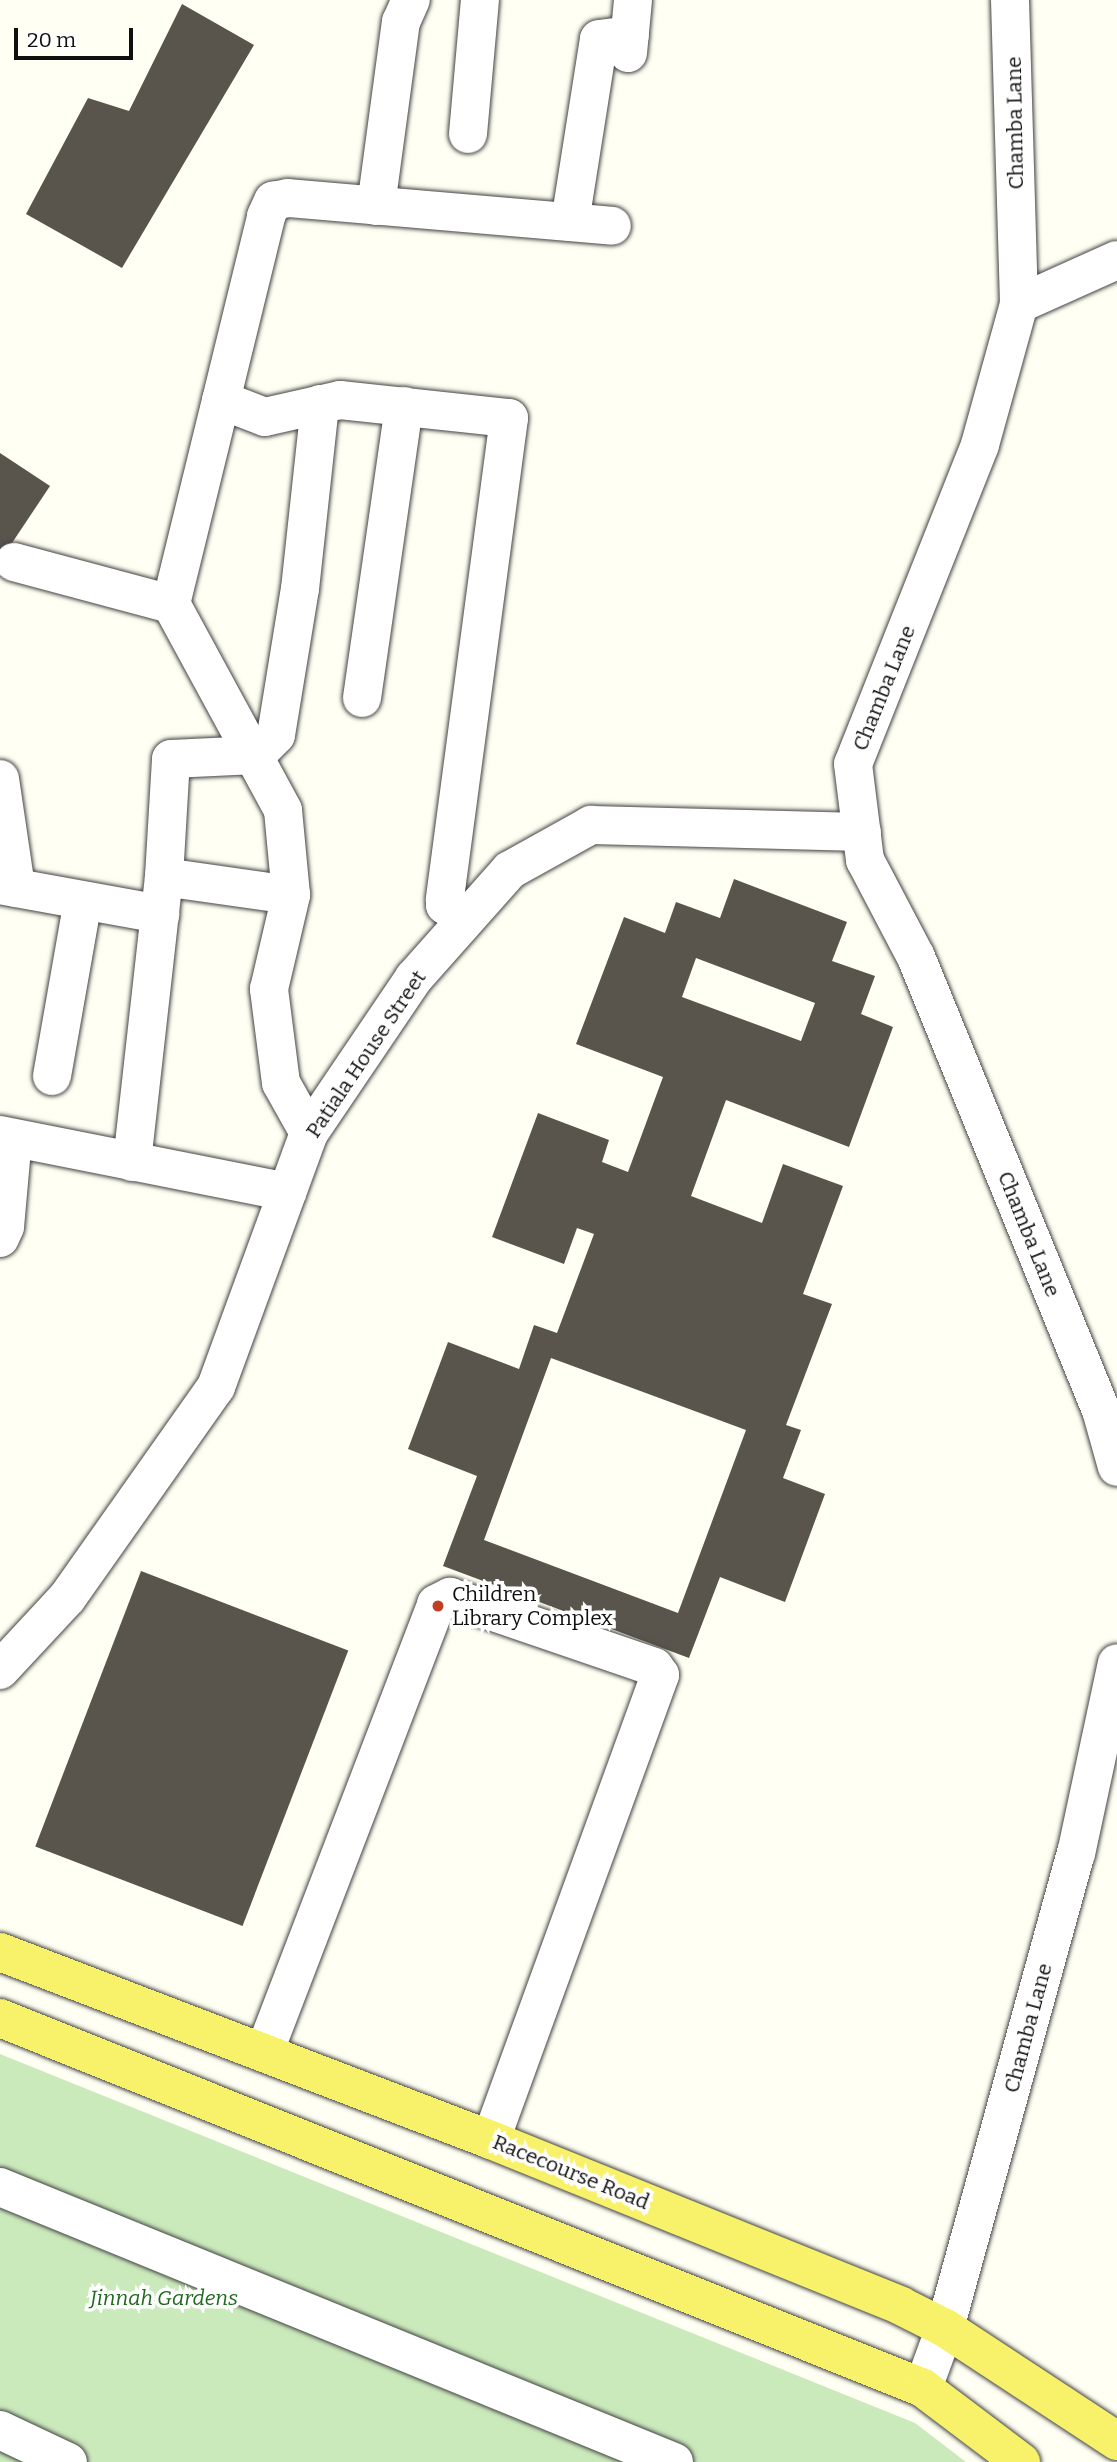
<!DOCTYPE html>
<style>
body{margin:0}
#map{position:relative;width:1117px;height:2462px;overflow:hidden;background:#fffff3;font-family:Bitter,serif}
div>[style]{position:absolute}
[style*='--x']{left:calc(var(--x)*1px);top:calc(var(--y)*1px);width:calc(var(--w)*1px);rotate:calc(var(--a)*1deg)}
.green>*{inset:0;background:#cbeabc}
.building>*{inset:0;background:#59544c;transform-origin:0 0}
.roads{filter:drop-shadow(0 0 2px #434343) drop-shadow(0 0 2px #434343)}
.minor>*{height:38px;margin:-19px;padding:0 19px;transform-origin:19px;border-radius:19px;background:#fff}
.major>*{height:38px;margin:-19px;padding:0 19px;transform-origin:19px;border-radius:19px;background:#f8f26a}
.dots>*{width:19px;height:19px;translate:-50% -50%;box-sizing:border-box;border:4px solid #fff;border-radius:50%}
span{translate:-50% -50%;white-space:nowrap;text-align:center;line-height:1.15;-webkit-text-stroke:7px #fff;paint-order:stroke}
.street-label{font-size:21px;color:#101010}
.poi-label{font-size:21px;color:#101010}
.left{translate:0 -50%;text-align:left}
.park-label{font-size:21px;color:#20691f;font-style:italic}
.scale{position:absolute;left:14px;top:28px;width:119px;height:32px;box-sizing:border-box;border:4px solid #101010;border-top:0;padding-left:9px;font-size:21px;line-height:24px;white-space:nowrap;color:#101010;-webkit-text-stroke:5px #fff;paint-order:stroke}
</style>
<div id="map">
<div class="green">
<i style="clip-path:polygon(0 2054px,915px 2423px,966px 2462px,0 2462px)"></i>
</div>
<div class="building">
<i style="clip-path:polygon(182px 4px,254px 45px,122px 268px,26px 214px,88px 98px,129px 111px)"></i>
<i style="clip-path:polygon(0 453px,50px 486px,0 561px)"></i>
<i style="clip-path:polygon(evenodd,734px 879px,847px 922px,832px 961px,875px 976px,861px 1014px,893px 1027px,849px 1147px,726px 1100px,691px 1196px,762px 1223px,783px 1164px,843px 1186px,803px 1294px,832px 1304px,786px 1425px,801px 1430px,783px 1478px,825px 1494px,785px 1602px,720px 1577px,689px 1658px,443px 1566px,477px 1476px,408px 1449px,448px 1342px,519px 1369px,534px 1325px,557px 1333px,594px 1234px,577px 1228px,564px 1264px,492px 1237px,538px 1113px,609px 1140px,602px 1162px,628px 1172px,663px 1077px,576px 1044px,624px 917px,665px 933px,676px 902px,720px 918px,734px 879px,696px 958px,815px 1003px,801px 1041px,682px 997px,696px 958px,734px 879px,551px 1358px,746px 1430px,678px 1613px,484px 1540px,551px 1358px)"></i>
<i style="left:141px;top:1571px;width:222px;height:295px;rotate:21deg"></i>
</div>
<div class="roads">
<div class="minor">
<i style="--x:1010;--y:0;--w:304;--a:88.3"></i>
<i style="--x:1019;--y:304;--w:146;--a:105.5"></i>
<i style="--x:980;--y:445;--w:343;--a:111.7"></i>
<i style="--x:853;--y:764;--w:97;--a:82.9"></i>
<i style="--x:865;--y:860;--w:110;--a:62.3"></i>
<i style="--x:916;--y:957;--w:489;--a:67.8"></i>
<i style="--x:1101;--y:1410;--w:59;--a:74.3"></i>
<i style="--x:628;--y:53;--w:53;--a:-84.6"></i>
<i style="--x:468;--y:134;--w:135;--a:-84.9"></i>
<i style="--x:376;--y:206;--w:186;--a:-82.3"></i>
<i style="--x:401;--y:22;--w:24;--a:-66"></i>
<i style="--x:570;--y:222;--w:185;--a:-81"></i>
<i style="--x:599;--y:39;--w:31;--a:-7"></i>
<i style="--x:1019;--y:304;--w:107;--a:-24.2"></i>
<i style="--x:221;--y:400;--w:47;--a:21.1"></i>
<i style="--x:265;--y:417;--w:77;--a:-12.8"></i>
<i style="--x:340;--y:400;--w:170;--a:6.1"></i>
<i style="--x:509;--y:418;--w:486;--a:97.6"></i>
<i style="--x:445;--y:900;--w:5;--a:90"></i>
<i style="--x:445;--y:905;--w:25;--a:34"></i>
<i style="--x:14;--y:562;--w:163;--a:15"></i>
<i style="--x:362;--y:698;--w:295;--a:-81.8"></i>
<i style="--x:0;--y:779;--w:110;--a:81.6"></i>
<i style="--x:164;--y:877;--w:118;--a:-86.6"></i>
<i style="--x:171;--y:759;--w:85;--a:-2.7"></i>
<i style="--x:256;--y:755;--w:28;--a:-45"></i>
<i style="--x:276;--y:735;--w:148;--a:-80.7"></i>
<i style="--x:300;--y:589;--w:186;--a:-83.8"></i>
<i style="--x:0;--y:885;--w:163;--a:10.3"></i>
<i style="--x:52;--y:1076;--w:178;--a:-80"></i>
<i style="--x:309;--y:1133;--w:57;--a:-119.2"></i>
<i style="--x:281;--y:1083;--w:95;--a:-97.3"></i>
<i style="--x:269;--y:989;--w:97;--a:-76.8"></i>
<i style="--x:291;--y:895;--w:85;--a:-95.4"></i>
<i style="--x:283;--y:810;--w:234;--a:-118.5"></i>
<i style="--x:171;--y:604;--w:399;--a:-76.2"></i>
<i style="--x:266;--y:216;--w:17;--a:-65"></i>
<i style="--x:273;--y:201;--w:15;--a:-11"></i>
<i style="--x:288;--y:198;--w:325;--a:4.9"></i>
<i style="--x:0;--y:1135;--w:293;--a:11.2"></i>
<i style="--x:132;--y:1162;--w:287;--a:-83.6"></i>
<i style="--x:164;--y:877;--w:128;--a:8.1"></i>
<i style="--x:0;--y:1238;--w:12;--a:-66"></i>
<i style="--x:5;--y:1227;--w:89;--a:-84.9"></i>
<i style="--x:0;--y:1670;--w:98;--a:-47.1"></i>
<i style="--x:67;--y:1598;--w:258;--a:-54.8"></i>
<i style="--x:216;--y:1387;--w:270;--a:-69.9"></i>
<i style="--x:309;--y:1133;--w:187;--a:-55.9"></i>
<i style="--x:414;--y:978;--w:144;--a:-48.4"></i>
<i style="--x:510;--y:870;--w:93;--a:-29.1"></i>
<i style="--x:591;--y:825;--w:271;--a:1.5"></i>
<i style="--x:264;--y:2053;--w:481;--a:-69"></i>
<i style="--x:436;--y:1604;--w:16;--a:-27"></i>
<i style="--x:450;--y:1597;--w:216;--a:18.9"></i>
<i style="--x:654;--y:1667;--w:10;--a:53"></i>
<i style="--x:660;--y:1675;--w:495;--a:110"></i>
<i style="--x:0;--y:2187;--w:728;--a:22.2"></i>
<i style="--x:923;--y:2388;--w:64;--a:-69.9"></i>
<i style="--x:945;--y:2328;--w:492;--a:-74.6"></i>
<i style="--x:1076;--y:1854;--w:195;--a:-77.9"></i>
<i style="--x:0;--y:2430;--w:75;--a:25.2"></i>
</div>
<div class="major">
<i style="--x:0;--y:1952;--w:526;--a:20.95"></i>
<i style="--x:491;--y:2140;--w:442;--a:22"></i>
<i style="--x:901;--y:2306;--w:49;--a:26.6"></i>
<i style="--x:945;--y:2328;--w:206;--a:33.3"></i>
<i style="--x:0;--y:2018;--w:994;--a:21.84"></i>
<i style="--x:923;--y:2388;--w:123;--a:37.1"></i>
</div>
</div>
<div class="dots">
<i style="left:438px;top:1606px;background:#c23d26"></i>
</div>
<div class="street-label">
<span style="left:1015px;top:123px;rotate:-91deg">Chamba Lane</span>
<span style="left:884px;top:688px;rotate:-68deg">Chamba Lane</span>
<span style="left:366px;top:1054px;rotate:-56deg">Patiala House Street</span>
<span style="left:1029px;top:1234px;rotate:68deg">Chamba Lane</span>
<span style="left:1028px;top:2028px;rotate:-75deg">Chamba Lane</span>
<span style="left:571px;top:2172px;rotate:22deg">Racecourse Road</span>
</div>
<div class="poi-label">
<span class="left" style="left:452px;top:1606px">Children<br>Library Complex</span>
</div>
<div class="park-label">
<span style="left:164px;top:2298px">Jinnah Gardens</span>
</div>
<div class="scale">20 m</div>
</div>
